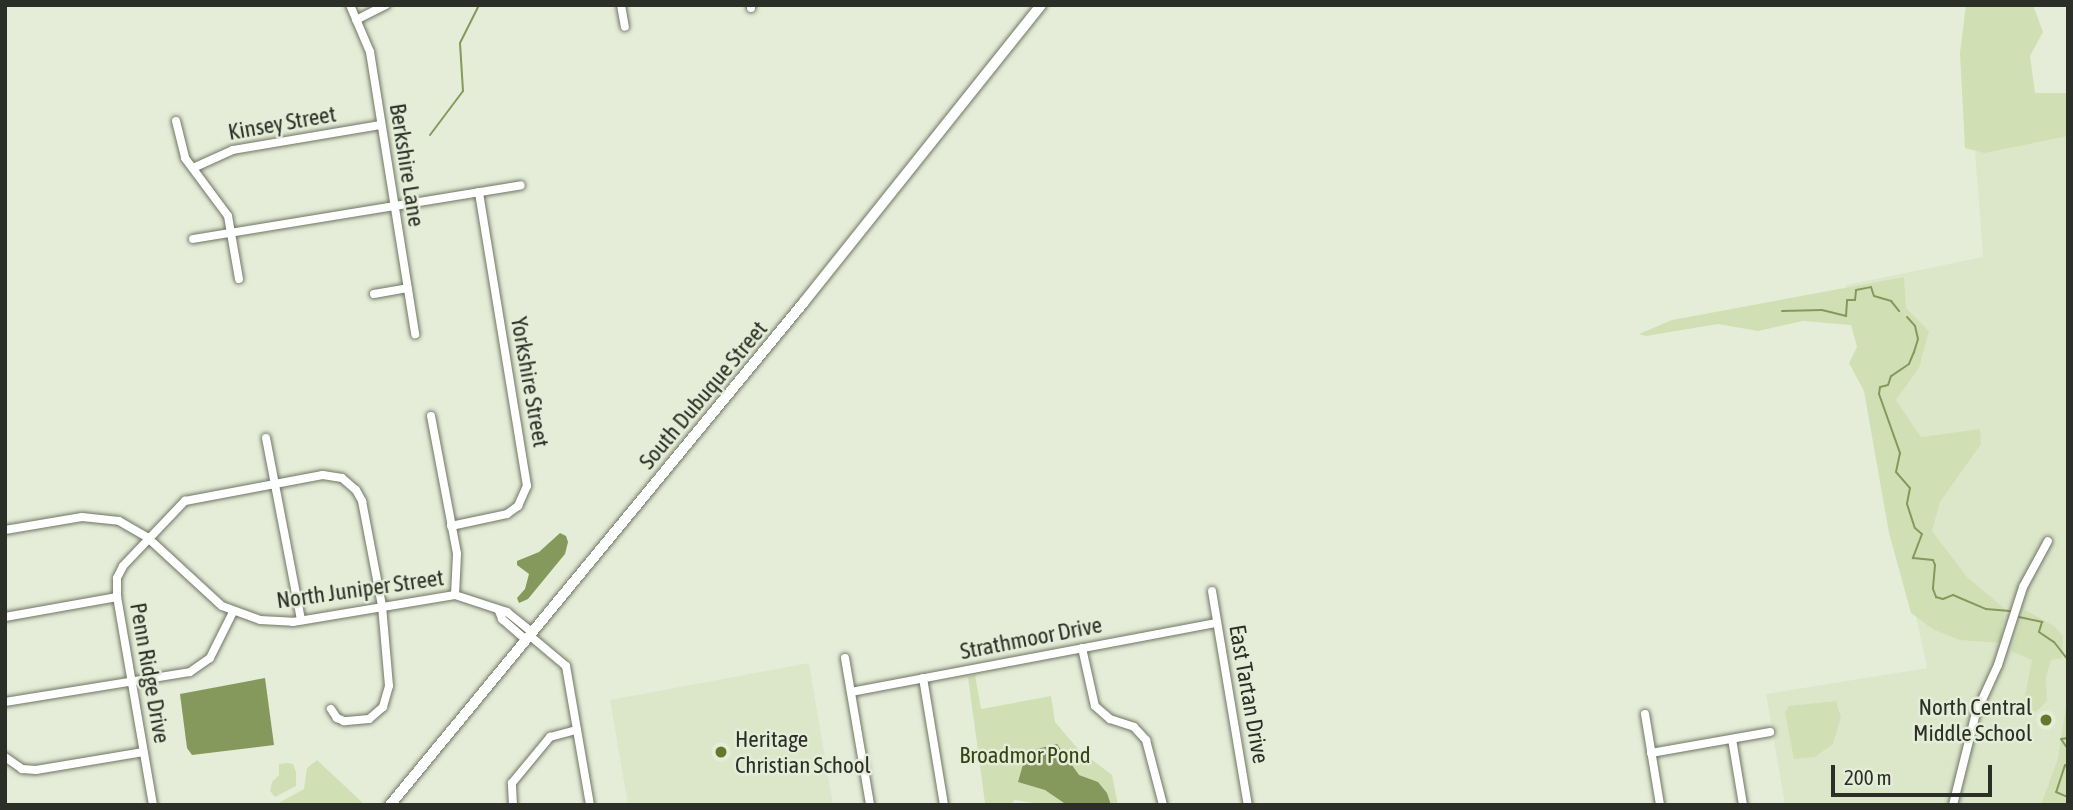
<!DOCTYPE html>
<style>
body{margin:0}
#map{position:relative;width:2073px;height:810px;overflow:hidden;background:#e5edd8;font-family:"Asap Condensed",sans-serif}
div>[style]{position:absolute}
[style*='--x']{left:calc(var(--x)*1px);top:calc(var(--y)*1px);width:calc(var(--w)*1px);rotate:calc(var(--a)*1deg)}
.built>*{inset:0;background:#dce7ca}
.green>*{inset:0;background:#d0e0b4}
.water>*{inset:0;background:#85995c}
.stream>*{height:2px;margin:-1px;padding:0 1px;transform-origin:1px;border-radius:1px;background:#85995c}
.roads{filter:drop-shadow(0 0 2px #6f7664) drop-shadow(0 0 2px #6f7664)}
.minor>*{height:8px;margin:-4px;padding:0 4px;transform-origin:4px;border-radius:4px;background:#fff}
.major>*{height:10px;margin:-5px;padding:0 5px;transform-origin:5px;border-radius:5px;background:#fff}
.dots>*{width:19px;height:19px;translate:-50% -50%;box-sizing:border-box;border:4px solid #e5edd8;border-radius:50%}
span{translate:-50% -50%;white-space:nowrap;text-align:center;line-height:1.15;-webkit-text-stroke:5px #e5edd8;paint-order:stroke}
.street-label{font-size:23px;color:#2c2f27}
.poi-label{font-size:23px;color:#2c2f27}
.right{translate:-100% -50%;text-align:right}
.left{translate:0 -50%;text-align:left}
.park-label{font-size:23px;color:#364416}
.frame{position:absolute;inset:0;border:7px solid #2c2f27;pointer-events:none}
.scale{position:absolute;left:1831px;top:765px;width:161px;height:32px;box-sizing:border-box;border:4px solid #2c2f27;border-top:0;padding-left:9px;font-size:21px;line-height:24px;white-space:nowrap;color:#2c2f27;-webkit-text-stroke:5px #e5edd8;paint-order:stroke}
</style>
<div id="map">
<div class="built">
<i style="clip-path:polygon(2068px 132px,2068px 805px,1785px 805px,1766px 694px,1927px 668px,1846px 285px,1983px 257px,1975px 151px)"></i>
<i style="clip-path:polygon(809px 663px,833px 805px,628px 805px,610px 700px)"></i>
</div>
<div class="green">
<i style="clip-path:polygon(1966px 5px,2033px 5px,2043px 32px,2030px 56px,2035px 93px,2068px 93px,2068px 136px,1984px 153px,1965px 148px,1960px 53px)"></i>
<i style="clip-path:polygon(1904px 277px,1906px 308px,1929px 331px,1919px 368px,1896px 400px,1921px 437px,1980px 429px,1981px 444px,1940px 502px,1932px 531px,1967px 577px,2005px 609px,2000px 643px,1960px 640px,1934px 630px,1911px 613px,1889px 533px,1864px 391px,1849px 363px,1857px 347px,1851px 325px,1803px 321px,1758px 331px,1718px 324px,1646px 336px,1639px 334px,1672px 320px)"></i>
<i style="clip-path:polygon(2025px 610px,2054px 626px,2063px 636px,2062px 658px,2051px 660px,2046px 677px,2047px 701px,2036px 712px,2023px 706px,2032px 660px,2011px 651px)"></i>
<i style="clip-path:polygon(975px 675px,981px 709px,1051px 696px,1055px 722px,1078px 749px,1112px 775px,1118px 805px,1046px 805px,1015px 800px,1010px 805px,973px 805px,985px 803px,968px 677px)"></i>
<i style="clip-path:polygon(2068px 693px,2068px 805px,2041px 805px,2058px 758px)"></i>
<i style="clip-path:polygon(1836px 701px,1841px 717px,1833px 744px,1815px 757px,1794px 759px,1785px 712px,1789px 706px)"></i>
<i style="clip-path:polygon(317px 760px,365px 805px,275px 805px,304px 789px,307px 768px)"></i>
<i style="clip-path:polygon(287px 763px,293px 764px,296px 772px,296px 786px,275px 797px,270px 791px,272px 782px,279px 775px,279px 764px)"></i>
</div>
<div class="water">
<i style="clip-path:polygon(560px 533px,566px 536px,568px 542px,565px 554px,528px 599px,519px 603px,517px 598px,525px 589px,529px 574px,517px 565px,517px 561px,539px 552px)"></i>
<i style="clip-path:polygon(265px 678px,274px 745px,192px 755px,187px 748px,180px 694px)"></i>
<i style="clip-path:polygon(1057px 744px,1079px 775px,1098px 782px,1107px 793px,1111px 805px,1067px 805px,1045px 790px,1018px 782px,1024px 761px,1037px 749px)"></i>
</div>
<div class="stream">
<i style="--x:430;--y:135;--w:55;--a:-53.1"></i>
<i style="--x:463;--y:91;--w:48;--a:-93.6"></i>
<i style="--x:460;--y:43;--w:42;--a:-63.4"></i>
<i style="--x:1782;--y:311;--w:40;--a:-1.4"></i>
<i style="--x:1822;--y:310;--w:25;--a:14"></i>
<i style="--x:1846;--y:316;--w:16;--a:-86"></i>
<i style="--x:1847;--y:300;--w:8;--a:0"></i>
<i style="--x:1855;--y:300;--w:10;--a:-84"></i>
<i style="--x:1856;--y:290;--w:15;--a:-11"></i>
<i style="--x:1871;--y:287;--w:9;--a:72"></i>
<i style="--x:1874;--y:296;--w:18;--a:16"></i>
<i style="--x:1891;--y:301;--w:13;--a:51"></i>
<i style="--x:1907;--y:317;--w:12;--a:48"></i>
<i style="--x:1915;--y:326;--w:13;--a:77"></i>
<i style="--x:1918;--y:339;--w:14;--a:107"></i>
<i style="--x:1914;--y:352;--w:13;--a:113"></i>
<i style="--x:1909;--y:364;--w:22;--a:146"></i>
<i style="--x:1891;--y:376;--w:9;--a:108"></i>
<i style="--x:1888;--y:385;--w:8;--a:166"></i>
<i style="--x:1880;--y:387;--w:7;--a:98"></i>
<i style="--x:1879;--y:394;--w:63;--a:70.4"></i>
<i style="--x:1900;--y:453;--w:19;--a:102"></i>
<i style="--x:1896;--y:472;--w:21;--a:49"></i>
<i style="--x:1910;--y:488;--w:16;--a:101"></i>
<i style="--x:1907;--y:504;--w:25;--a:72"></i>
<i style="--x:1915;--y:528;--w:9;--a:41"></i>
<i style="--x:1922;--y:534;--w:26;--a:111"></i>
<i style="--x:1913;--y:558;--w:20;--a:6"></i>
<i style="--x:1933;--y:560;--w:5;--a:68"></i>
<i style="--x:1935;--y:565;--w:24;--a:95"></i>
<i style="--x:1933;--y:589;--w:9;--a:69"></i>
<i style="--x:1936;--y:597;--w:7;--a:16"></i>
<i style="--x:1943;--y:599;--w:11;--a:-22"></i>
<i style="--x:1953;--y:595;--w:36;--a:23"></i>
<i style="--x:1986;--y:609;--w:24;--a:5"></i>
<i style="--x:2019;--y:617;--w:24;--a:12"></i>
<i style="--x:2042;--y:622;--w:10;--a:107"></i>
<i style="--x:2039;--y:632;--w:18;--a:34"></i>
<i style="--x:2054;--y:642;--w:23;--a:52"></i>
<i style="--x:2068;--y:738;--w:7;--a:172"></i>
<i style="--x:2061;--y:739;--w:12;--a:55"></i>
<i style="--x:2068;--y:768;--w:4;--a:-135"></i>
<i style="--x:2065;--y:765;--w:28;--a:108"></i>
<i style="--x:2056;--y:792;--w:13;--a:23"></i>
</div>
<div class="roads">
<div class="minor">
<i style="--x:350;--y:5;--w:51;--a:66.9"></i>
<i style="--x:370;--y:52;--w:286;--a:80.9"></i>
<i style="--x:621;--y:5;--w:22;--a:80"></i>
<i style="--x:751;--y:5;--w:3;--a:90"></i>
<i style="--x:356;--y:20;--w:34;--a:-27"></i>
<i style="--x:176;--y:121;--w:38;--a:76"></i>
<i style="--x:185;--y:158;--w:72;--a:53.4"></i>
<i style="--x:228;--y:216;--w:64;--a:80.1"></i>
<i style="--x:193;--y:168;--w:44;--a:-24.2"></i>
<i style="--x:233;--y:150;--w:150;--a:-9.6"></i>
<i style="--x:193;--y:239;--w:332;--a:-9.3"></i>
<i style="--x:374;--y:294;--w:34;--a:-10"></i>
<i style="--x:431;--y:416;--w:140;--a:79.3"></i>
<i style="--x:457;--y:554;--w:41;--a:92.8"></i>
<i style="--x:266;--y:438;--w:185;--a:79.1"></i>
<i style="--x:451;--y:526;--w:57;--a:-12.1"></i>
<i style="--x:507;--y:514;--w:14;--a:-36"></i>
<i style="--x:518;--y:506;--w:22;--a:-66"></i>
<i style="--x:527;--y:486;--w:298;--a:-99.3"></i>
<i style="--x:5;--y:530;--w:78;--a:-9.6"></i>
<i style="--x:82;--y:517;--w:37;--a:6"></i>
<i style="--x:119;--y:521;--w:34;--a:30"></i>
<i style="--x:148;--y:538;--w:100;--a:42.6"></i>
<i style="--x:222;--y:606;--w:40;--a:20.2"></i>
<i style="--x:260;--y:620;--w:33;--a:3"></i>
<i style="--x:293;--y:622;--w:164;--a:-9.5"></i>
<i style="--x:455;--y:595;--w:55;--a:18.1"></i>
<i style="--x:507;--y:612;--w:32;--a:39"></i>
<i style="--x:1212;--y:591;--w:217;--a:80.5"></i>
<i style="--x:499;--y:611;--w:9;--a:69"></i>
<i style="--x:502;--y:619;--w:32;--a:41"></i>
<i style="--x:5;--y:617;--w:114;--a:-10.1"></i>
<i style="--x:529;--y:635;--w:48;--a:40"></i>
<i style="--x:566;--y:666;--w:141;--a:80.2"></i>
<i style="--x:1082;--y:648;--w:59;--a:77.4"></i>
<i style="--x:1095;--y:706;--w:20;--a:41"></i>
<i style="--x:1110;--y:719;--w:25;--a:18"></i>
<i style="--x:1134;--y:727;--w:18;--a:47"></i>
<i style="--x:1146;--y:740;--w:67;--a:75.3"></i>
<i style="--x:845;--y:658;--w:149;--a:80.3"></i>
<i style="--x:923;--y:678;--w:129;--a:80.6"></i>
<i style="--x:851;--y:692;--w:372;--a:-10.7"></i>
<i style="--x:5;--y:702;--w:187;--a:-9.2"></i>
<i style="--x:190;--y:672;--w:24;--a:-35"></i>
<i style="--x:210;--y:658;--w:51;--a:-63.4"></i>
<i style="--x:1645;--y:714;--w:92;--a:80.6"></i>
<i style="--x:1732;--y:739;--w:67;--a:80.5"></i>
<i style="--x:1651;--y:753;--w:121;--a:-10"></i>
<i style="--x:5;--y:757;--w:21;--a:35"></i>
<i style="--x:22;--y:769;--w:14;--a:4"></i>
<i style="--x:36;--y:770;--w:109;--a:-9.5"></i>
<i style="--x:153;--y:805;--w:211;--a:-99.8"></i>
<i style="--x:117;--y:597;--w:19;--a:-90"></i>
<i style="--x:117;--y:578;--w:13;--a:-63"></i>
<i style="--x:123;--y:566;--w:90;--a:-46.4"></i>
<i style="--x:185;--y:501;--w:140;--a:-10.7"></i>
<i style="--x:323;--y:475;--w:19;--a:9"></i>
<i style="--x:342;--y:478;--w:18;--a:41"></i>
<i style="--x:356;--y:490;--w:13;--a:61"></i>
<i style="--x:362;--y:501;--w:107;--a:79.2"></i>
<i style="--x:382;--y:606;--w:80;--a:85"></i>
<i style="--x:389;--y:686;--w:22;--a:106"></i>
<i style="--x:383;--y:707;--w:18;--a:139"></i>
<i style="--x:369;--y:719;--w:25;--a:175"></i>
<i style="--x:344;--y:721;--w:8;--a:-157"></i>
<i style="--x:337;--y:718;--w:11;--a:-124"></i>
<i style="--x:513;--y:805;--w:22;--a:-93"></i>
<i style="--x:512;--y:783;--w:60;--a:-50.4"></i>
<i style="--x:550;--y:737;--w:28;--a:-15"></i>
<i style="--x:1953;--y:805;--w:95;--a:-76"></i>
<i style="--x:1976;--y:713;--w:53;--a:-65.4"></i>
<i style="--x:1998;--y:665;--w:82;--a:-72.2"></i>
<i style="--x:2023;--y:587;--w:52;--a:-61.5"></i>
</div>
<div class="major">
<i style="--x:390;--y:805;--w:651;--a:-50.54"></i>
<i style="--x:804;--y:302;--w:380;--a:-51.4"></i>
</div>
</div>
<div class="dots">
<i style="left:2046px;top:720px;background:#62792b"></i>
<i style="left:721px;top:752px;background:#62792b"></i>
</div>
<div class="street-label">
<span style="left:282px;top:123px;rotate:-10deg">Kinsey Street</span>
<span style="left:407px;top:165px;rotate:81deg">Berkshire Lane</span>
<span style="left:530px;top:382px;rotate:80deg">Yorkshire Street</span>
<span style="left:703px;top:395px;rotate:-50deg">South Dubuque Street</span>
<span style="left:360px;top:589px;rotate:-8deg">North Juniper Street</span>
<span style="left:1031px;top:638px;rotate:-11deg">Strathmoor Drive</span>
<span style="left:150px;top:673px;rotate:80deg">Penn Ridge Drive</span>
<span style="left:1249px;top:694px;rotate:80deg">East Tartan Drive</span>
</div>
<div class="poi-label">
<span class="right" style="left:2032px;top:720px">North Central<br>Middle School</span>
<span class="left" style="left:735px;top:752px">Heritage<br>Christian School</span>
</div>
<div class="park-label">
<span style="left:1025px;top:755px">Broadmor Pond</span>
</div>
<div class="frame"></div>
<div class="scale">200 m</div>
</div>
